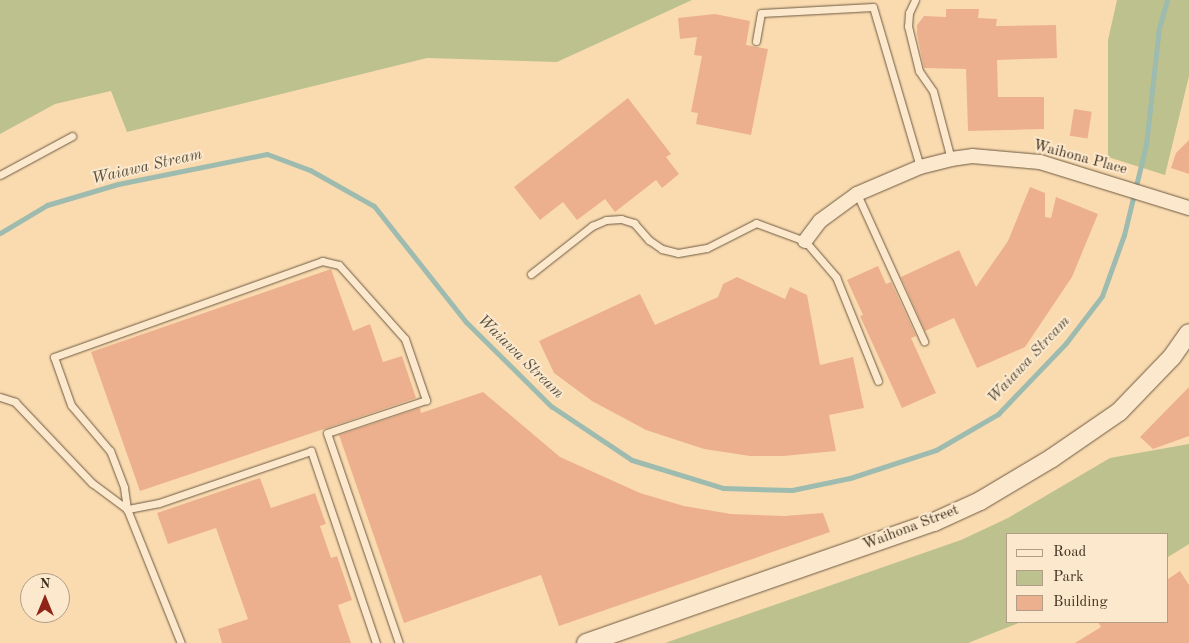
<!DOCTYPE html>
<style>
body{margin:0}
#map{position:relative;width:1189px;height:643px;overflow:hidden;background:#fadbb0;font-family:"Old Standard TT",serif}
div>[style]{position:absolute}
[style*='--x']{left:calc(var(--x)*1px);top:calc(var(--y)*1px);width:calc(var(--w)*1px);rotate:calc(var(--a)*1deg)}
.green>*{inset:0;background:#bcc18d}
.stream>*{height:5px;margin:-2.5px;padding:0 2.5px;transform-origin:2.5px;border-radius:2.5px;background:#9ebbaf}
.building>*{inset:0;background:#edb08e;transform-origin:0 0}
.roads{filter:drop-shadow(0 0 1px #6e5a42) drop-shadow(0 0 1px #6e5a42)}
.service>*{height:7px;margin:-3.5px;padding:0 3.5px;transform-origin:3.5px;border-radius:3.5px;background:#fce8cc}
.minor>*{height:14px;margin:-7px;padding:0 7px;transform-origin:7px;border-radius:7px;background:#fce8cc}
.tertiary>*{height:18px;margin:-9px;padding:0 9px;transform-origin:9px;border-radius:9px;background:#fce8cc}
span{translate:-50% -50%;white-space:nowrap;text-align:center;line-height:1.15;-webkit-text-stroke:4px #fce8cc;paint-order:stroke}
.street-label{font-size:15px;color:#3f2f1e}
.water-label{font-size:16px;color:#575242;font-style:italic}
.legend{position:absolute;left:1006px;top:533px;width:162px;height:90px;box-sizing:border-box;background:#fce8cc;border:1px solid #b09e86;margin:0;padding:6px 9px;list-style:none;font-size:15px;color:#3f2f1e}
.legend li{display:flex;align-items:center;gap:10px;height:25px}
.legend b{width:25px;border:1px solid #b09e86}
.north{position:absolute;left:20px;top:573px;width:50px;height:50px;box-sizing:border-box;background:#fce8cc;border:1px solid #b09e86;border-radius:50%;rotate:0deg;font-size:14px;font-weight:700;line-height:20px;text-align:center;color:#3f2f1e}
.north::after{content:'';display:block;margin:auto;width:18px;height:22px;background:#8f2418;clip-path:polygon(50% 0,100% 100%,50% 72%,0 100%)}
</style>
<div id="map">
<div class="green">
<i style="clip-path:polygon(0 0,692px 0,557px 62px,427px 58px,127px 132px,111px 91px,55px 104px,0 134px)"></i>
<i style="clip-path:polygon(1117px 0,1189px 0,1189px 76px,1165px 175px,1108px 157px,1108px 40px)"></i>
<i style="clip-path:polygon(1189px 444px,1189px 544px,1168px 557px,1168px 534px,1008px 534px,1008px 622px,1021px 622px,968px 643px,665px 643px,961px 540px,1008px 518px,1110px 458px)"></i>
</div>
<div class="stream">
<i style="--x:0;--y:233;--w:55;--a:-30.8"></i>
<i style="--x:47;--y:205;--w:74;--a:-16.5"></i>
<i style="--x:118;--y:184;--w:152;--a:-11.4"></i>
<i style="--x:267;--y:154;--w:46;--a:20.4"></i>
<i style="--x:310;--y:170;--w:73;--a:29.4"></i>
<i style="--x:374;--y:206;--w:148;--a:51.6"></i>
<i style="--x:466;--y:322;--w:120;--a:44.7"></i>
<i style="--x:551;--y:406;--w:97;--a:33.7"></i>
<i style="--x:632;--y:460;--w:95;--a:17.1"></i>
<i style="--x:723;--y:488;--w:69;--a:1.7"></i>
<i style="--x:792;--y:490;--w:59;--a:-11.7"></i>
<i style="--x:850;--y:478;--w:90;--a:-18"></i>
<i style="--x:936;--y:450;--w:72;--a:-30.1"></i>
<i style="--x:998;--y:414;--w:98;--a:-46.2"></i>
<i style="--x:1066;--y:343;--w:59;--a:-52.5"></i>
<i style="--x:1102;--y:296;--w:65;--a:-70.2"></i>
<i style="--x:1124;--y:235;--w:93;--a:-76.3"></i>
<i style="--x:1146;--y:145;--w:118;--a:-83.7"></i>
<i style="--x:1159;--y:28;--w:29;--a:-74"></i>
</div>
<div class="building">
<i style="clip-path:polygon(946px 9px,979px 9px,978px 18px,997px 19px,996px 26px,1056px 25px,1057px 58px,997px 60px,998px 97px,1044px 97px,1044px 129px,968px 131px,966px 69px,924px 68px,917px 34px,917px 25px,924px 16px,946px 17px)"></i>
<i style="clip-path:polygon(715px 14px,750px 21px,746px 45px,768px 49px,751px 135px,696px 124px,698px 113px,691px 112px,702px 56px,694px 55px,697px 37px,680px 39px,678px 18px)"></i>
<i style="clip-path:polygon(628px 98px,671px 154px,666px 157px,679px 174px,662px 188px,656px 180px,615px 212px,605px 199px,577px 220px,563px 202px,540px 220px,514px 187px)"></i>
<i style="left:1074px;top:109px;width:18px;height:27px;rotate:9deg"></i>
<i style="clip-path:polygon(1189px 140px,1189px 174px,1171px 168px,1176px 153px)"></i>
<i style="clip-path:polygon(1030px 187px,1045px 193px,1045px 217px,1051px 218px,1056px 197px,1098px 214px,1072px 277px,1025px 347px,977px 368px,954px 318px,925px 331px,901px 277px,959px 250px,976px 287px,1008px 241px)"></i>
<i style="clip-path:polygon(878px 266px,886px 284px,891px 282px,916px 336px,911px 338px,936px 393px,902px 408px,860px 316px,863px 315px,847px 280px)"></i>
<i style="clip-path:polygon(331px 269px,353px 331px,370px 324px,383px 362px,402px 356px,416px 398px,140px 491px,91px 352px)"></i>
<i style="clip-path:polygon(737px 277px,785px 299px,790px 287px,807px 295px,820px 365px,853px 357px,864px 408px,829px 415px,836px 451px,783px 456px,750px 456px,704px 449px,646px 430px,592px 401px,554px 373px,539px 341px,640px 294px,655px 325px,718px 297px,723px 284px)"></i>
<i style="clip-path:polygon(1189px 387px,1189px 436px,1153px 449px,1140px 437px)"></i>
<i style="clip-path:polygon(483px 392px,560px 457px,640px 493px,684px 506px,731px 514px,784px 516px,823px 513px,830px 532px,559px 626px,541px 575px,404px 623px,339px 435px,420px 408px,421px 413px)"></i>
<i style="clip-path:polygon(260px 478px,271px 508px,315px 493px,326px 524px,320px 526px,331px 558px,337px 556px,352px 600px,338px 605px,351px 643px,222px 643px,218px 629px,248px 619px,216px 528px,168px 544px,157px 513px)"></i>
<i style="clip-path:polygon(1180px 571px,1189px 585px,1189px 643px,1075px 643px,1101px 627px,1098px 622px,1168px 622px,1168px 579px)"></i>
</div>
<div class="roads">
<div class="service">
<i style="--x:915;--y:0;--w:14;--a:115"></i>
<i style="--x:909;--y:13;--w:13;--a:94"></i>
<i style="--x:908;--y:26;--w:46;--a:76.3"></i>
<i style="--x:919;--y:71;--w:24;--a:55"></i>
<i style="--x:933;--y:91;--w:70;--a:75.2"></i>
<i style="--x:756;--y:41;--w:28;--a:-80"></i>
<i style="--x:761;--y:13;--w:112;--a:-3.1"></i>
<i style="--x:873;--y:7;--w:167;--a:73.6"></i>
<i style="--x:0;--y:175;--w:82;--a:-28.4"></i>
<i style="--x:857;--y:194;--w:162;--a:65.5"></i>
<i style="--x:531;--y:274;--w:78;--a:-38.2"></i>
<i style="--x:592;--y:226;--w:15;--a:-23"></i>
<i style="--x:606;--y:220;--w:15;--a:-4"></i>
<i style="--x:621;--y:219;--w:14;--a:17"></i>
<i style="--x:634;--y:223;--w:23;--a:49"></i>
<i style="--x:649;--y:240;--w:16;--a:35"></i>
<i style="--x:662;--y:249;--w:16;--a:14"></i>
<i style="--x:678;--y:253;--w:29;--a:-10"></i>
<i style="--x:707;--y:248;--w:55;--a:-27"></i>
<i style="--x:756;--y:223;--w:52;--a:20.2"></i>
<i style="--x:805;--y:241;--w:48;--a:49.3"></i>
<i style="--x:836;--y:277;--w:112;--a:68"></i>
<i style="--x:0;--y:397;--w:16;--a:18"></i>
<i style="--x:15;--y:402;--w:112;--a:46.5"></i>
<i style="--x:92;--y:483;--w:44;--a:36.6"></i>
<i style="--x:127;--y:509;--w:144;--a:68.1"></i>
<i style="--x:376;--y:643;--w:203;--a:-108.7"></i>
<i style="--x:311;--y:451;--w:161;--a:161.1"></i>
<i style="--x:159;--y:503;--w:33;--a:169"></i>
<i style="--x:127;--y:509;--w:22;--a:-98"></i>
<i style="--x:124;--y:487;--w:39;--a:-111"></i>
<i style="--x:110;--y:451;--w:60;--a:-130.3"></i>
<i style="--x:71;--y:405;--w:51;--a:-109.5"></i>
<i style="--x:54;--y:357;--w:285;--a:-19.7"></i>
<i style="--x:322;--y:261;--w:17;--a:13"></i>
<i style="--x:339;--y:265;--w:99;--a:48.3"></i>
<i style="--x:405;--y:339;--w:65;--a:71"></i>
<i style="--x:426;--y:400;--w:104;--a:161.6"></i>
<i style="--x:327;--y:433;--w:222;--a:71.1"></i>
</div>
<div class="minor">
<i style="--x:805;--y:241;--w:25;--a:-53"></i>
<i style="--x:820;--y:221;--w:46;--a:-36.1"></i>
<i style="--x:857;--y:194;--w:69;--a:-23.2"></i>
<i style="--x:920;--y:167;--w:32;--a:-14"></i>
<i style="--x:951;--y:159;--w:21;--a:-8"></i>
<i style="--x:972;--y:156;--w:68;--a:5"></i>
<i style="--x:1040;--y:162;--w:156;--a:17.2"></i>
</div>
<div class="tertiary">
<i style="--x:586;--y:643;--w:368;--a:-19.2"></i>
<i style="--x:934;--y:522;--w:51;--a:-24.5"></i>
<i style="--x:980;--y:501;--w:84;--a:-30.8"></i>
<i style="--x:1052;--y:458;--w:81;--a:-34.5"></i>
<i style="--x:1119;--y:412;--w:76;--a:-46.1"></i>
<i style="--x:1172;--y:357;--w:29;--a:-55"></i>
</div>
</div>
<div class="street-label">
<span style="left:1080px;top:158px;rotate:15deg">Waihona Place</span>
<span style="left:911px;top:528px;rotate:-21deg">Waihona Street</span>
</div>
<div class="water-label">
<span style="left:147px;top:167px;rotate:-13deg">Waiawa Stream</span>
<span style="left:520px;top:357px;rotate:44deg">Waiawa Stream</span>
<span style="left:1029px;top:360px;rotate:-47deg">Waiawa Stream</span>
</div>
<ul class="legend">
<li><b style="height:6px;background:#fce8cc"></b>Road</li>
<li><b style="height:14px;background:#bcc18d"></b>Park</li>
<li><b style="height:14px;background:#edb08e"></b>Building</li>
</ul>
<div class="north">N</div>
</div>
